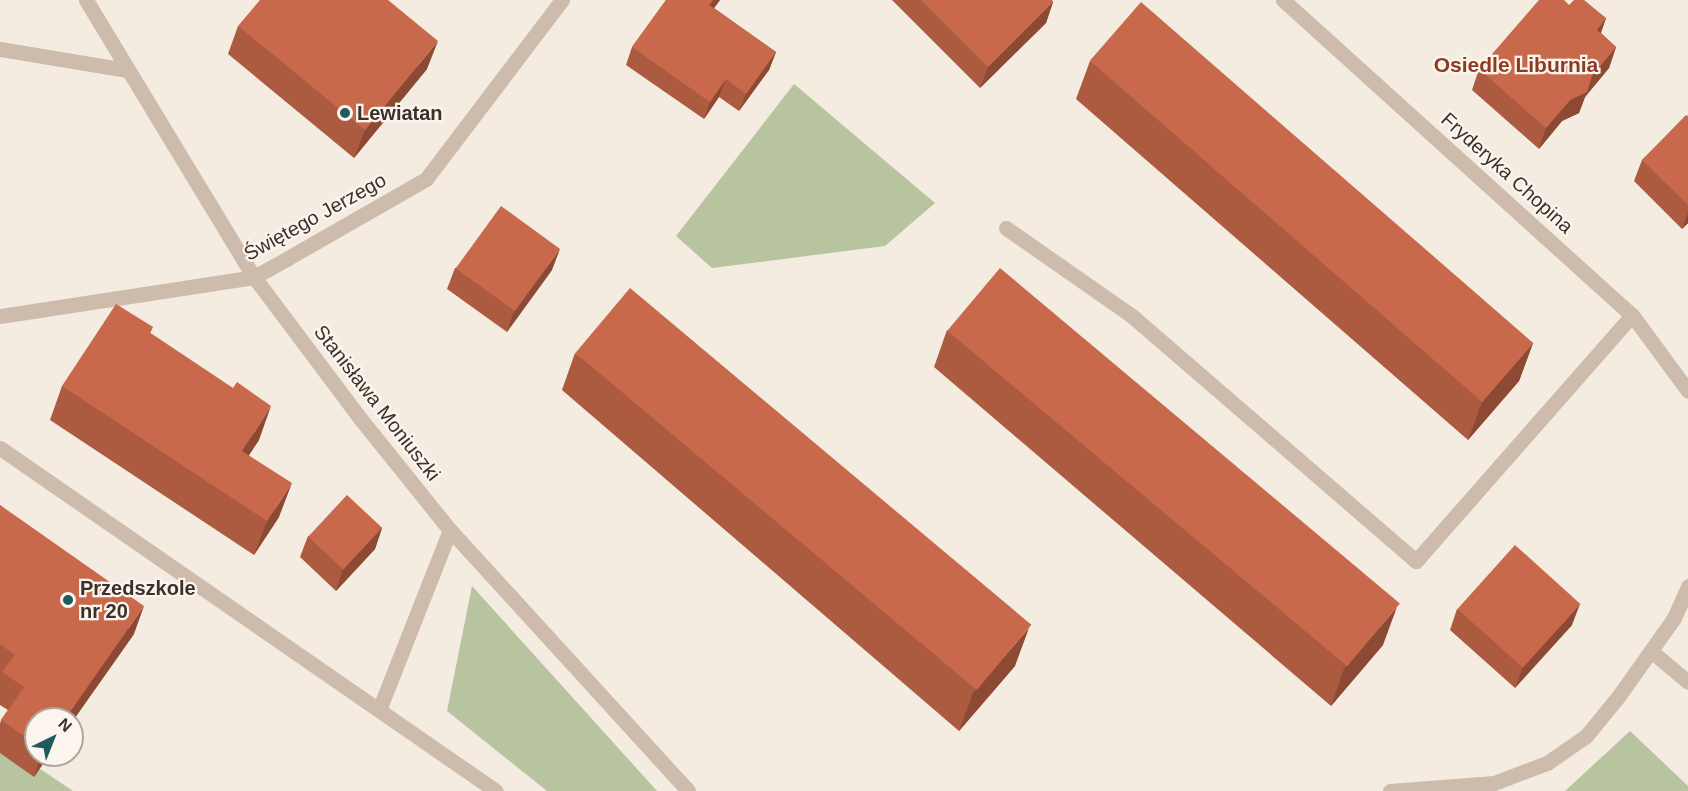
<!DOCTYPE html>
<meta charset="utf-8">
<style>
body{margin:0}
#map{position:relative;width:1688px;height:791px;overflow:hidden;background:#f4ebe1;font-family:Helvetica,sans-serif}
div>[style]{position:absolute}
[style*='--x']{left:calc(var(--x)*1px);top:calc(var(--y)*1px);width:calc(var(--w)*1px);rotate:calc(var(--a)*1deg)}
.green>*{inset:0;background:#b8c4a0}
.service>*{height:15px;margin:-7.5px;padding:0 7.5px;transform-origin:7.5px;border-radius:7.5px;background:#cdbbac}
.minor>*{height:15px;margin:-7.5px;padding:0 7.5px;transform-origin:7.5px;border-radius:7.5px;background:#cdbbac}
.wall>*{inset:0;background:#ac5a40}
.shaded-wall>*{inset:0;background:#8c4a34}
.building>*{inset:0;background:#c8694b;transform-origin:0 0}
.dots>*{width:16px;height:16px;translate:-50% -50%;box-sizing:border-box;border:3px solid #fbf5ee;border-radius:50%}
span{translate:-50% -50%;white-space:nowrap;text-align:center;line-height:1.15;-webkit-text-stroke:4.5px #fbf5ee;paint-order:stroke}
.poi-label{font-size:20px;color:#3b302b;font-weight:700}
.left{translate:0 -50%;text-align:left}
.street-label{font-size:20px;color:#3b302b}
.neighbourhood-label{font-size:21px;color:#8c3b22;font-weight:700}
.north{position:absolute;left:24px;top:707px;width:60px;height:60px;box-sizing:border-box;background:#fbf5ee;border:2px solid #aea6a0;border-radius:50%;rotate:43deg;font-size:16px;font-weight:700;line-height:24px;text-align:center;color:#3b302b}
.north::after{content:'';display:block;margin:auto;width:21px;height:27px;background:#1f5a5e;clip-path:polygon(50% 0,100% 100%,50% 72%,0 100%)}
</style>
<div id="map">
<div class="green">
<i style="clip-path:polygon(794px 84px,935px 203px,885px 246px,712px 268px,676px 236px)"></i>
<i style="clip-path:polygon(472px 586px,657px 791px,547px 791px,447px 711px)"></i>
<i style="clip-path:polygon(1630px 731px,1688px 786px,1688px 791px,1565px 791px)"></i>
<i style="clip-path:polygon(0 742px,73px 791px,0 791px)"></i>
</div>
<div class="service">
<i style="--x:0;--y:49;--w:129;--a:9.4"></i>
<i style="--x:1006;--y:228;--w:154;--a:34.9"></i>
<i style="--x:1132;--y:316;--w:375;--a:40.8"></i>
<i style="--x:1416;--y:561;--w:327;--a:-48.7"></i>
<i style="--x:0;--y:448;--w:603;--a:34.67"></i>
<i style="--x:1651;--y:651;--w:48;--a:40"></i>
<i style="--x:379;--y:710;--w:193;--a:-68.5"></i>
</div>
<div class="minor">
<i style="--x:86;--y:0;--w:324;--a:58.8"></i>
<i style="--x:254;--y:277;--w:175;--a:53.1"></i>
<i style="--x:359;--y:417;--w:145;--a:51.2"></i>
<i style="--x:450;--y:530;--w:353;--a:47.6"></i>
<i style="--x:1283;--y:0;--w:470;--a:42.1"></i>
<i style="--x:1632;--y:315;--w:94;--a:53.6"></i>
<i style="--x:0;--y:316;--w:257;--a:-8.7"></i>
<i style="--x:254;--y:277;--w:39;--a:-29"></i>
<i style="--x:288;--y:258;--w:159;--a:-29.8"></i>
<i style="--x:426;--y:179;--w:225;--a:-52.8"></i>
<i style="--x:1390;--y:791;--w:104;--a:-4.4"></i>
<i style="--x:1494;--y:783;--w:57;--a:-20.7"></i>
<i style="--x:1547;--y:763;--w:47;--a:-34.7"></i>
<i style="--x:1586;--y:736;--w:50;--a:-50.6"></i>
<i style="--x:1618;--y:697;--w:97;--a:-54.7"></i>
<i style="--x:1674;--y:618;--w:35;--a:-66"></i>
</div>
<div class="wall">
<i style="clip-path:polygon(666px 0,720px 0,714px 8px,776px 52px,769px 70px,739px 111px,719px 97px,704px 119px,626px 65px,632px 47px)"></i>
<i style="clip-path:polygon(892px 0,1052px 0,1053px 2px,1046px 23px,980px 88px)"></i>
<i style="clip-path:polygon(1569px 5px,1606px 18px,1601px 33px,1616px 47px,1609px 68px,1585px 97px,1579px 113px,1562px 121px,1539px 149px,1472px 90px,1479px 69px)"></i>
<i style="clip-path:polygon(238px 26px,427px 69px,354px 158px,228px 54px)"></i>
<i style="clip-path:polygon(1090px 61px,1533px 343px,1519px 381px,1468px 440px,1076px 99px)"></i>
<i style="clip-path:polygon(1688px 116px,1688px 223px,1682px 229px,1634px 181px,1642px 160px)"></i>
<i style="clip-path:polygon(455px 268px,552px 270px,507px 332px,447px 289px)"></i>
<i style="clip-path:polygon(153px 327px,150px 333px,259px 440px,249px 455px,279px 517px,254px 555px,50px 420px,62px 386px)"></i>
<i style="clip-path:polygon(947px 330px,1383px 645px,1331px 706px,934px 367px)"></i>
<i style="clip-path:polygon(575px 353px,1015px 666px,959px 731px,562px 390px)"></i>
<i style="clip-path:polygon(0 505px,134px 634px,72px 722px,72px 719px,36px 719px,36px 755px,49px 755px,34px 777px,0 753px,0 724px,1px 720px,8px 710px,0 705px)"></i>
<i style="clip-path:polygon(382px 528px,375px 549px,336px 591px,300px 557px,308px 536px)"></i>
<i style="clip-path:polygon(1457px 609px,1572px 625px,1515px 688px,1450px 630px)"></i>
</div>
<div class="shaded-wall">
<i style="clip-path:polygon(713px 0,720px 0,703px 23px,709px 5px)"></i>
<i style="clip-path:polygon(1053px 2px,1046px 23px,980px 88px,988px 67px)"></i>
<i style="clip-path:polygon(1606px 18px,1598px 40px,1597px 30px)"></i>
<i style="clip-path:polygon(438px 41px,427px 69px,354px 158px,365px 130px)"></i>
<i style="clip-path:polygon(1616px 47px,1609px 68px,1585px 97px,1579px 113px,1562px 121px,1539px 149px,1546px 128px,1592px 76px)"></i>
<i style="clip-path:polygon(776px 52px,769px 70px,739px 111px,746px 94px)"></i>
<i style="clip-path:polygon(726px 79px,719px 97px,704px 119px,710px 102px)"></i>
<i style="clip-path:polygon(1688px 213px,1688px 223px,1682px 229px)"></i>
<i style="clip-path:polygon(560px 249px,552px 270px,507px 332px,514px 311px)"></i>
<i style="clip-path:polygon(1533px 343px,1519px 381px,1468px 440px,1482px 402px)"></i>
<i style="clip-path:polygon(271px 406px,259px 440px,229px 485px,242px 451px)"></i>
<i style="clip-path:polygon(292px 483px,279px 517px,254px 555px,267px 521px)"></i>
<i style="clip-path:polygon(382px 528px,375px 549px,336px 591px,343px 569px)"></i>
<i style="clip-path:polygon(1580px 604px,1572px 625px,1515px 688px,1523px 667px)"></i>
<i style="clip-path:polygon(144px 606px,134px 634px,72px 722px,72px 719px,65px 719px)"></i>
<i style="clip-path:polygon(1397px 607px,1383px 645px,1331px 706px,1344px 669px)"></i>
<i style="clip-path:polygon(1029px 628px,1015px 666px,959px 731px,973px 693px)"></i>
<i style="clip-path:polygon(41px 755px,49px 755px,34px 777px)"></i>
</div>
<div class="building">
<i style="clip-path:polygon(260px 0,388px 0,438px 41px,365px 130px,238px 26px)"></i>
<i style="clip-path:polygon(666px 0,713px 0,709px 5px,776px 52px,746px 94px,726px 79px,710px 102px,632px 47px)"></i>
<i style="clip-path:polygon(921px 0,1052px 0,1053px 2px,988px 67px)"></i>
<i style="clip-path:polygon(1539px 0,1564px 0,1569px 5px,1574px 0,1584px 0,1606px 18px,1597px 30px,1616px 47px,1592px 76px,1587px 92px,1570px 100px,1546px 128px,1479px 69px)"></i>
<i style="left:1141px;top:2px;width:520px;height:78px;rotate:41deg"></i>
<i style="clip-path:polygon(1686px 115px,1688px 116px,1688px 205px,1642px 160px)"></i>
<i style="left:501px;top:206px;width:73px;height:77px;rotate:36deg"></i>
<i style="left:1000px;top:268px;width:522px;height:82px;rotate:40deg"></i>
<i style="left:630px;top:288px;width:524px;height:85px;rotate:40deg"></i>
<i style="clip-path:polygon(116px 304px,153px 327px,149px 332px,233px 388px,237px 382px,271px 406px,242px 451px,292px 483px,267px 521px,62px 386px)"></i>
<i style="left:347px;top:495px;width:48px;height:57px;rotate:43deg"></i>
<i style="clip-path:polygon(0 505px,144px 606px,65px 719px,36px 719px,36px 744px,1px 720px,24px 687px,2px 672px,15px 655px,0 644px)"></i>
<i style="left:1515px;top:545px;width:88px;height:86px;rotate:42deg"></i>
</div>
<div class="dots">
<i style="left:345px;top:113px;background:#1f5a5e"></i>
<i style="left:68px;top:600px;background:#1f5a5e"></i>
</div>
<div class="poi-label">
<span class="left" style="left:357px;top:113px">Lewiatan</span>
<span class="left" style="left:80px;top:600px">Przedszkole<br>nr 20</span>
</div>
<div class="street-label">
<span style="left:1507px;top:173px;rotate:42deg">Fryderyka Chopina</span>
<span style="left:315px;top:217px;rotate:-29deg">Świętego Jerzego</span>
<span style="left:377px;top:403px;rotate:52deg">Stanisława Moniuszki</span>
</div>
<div class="neighbourhood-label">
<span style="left:1516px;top:65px">Osiedle Liburnia</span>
</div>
<div class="north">N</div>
</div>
